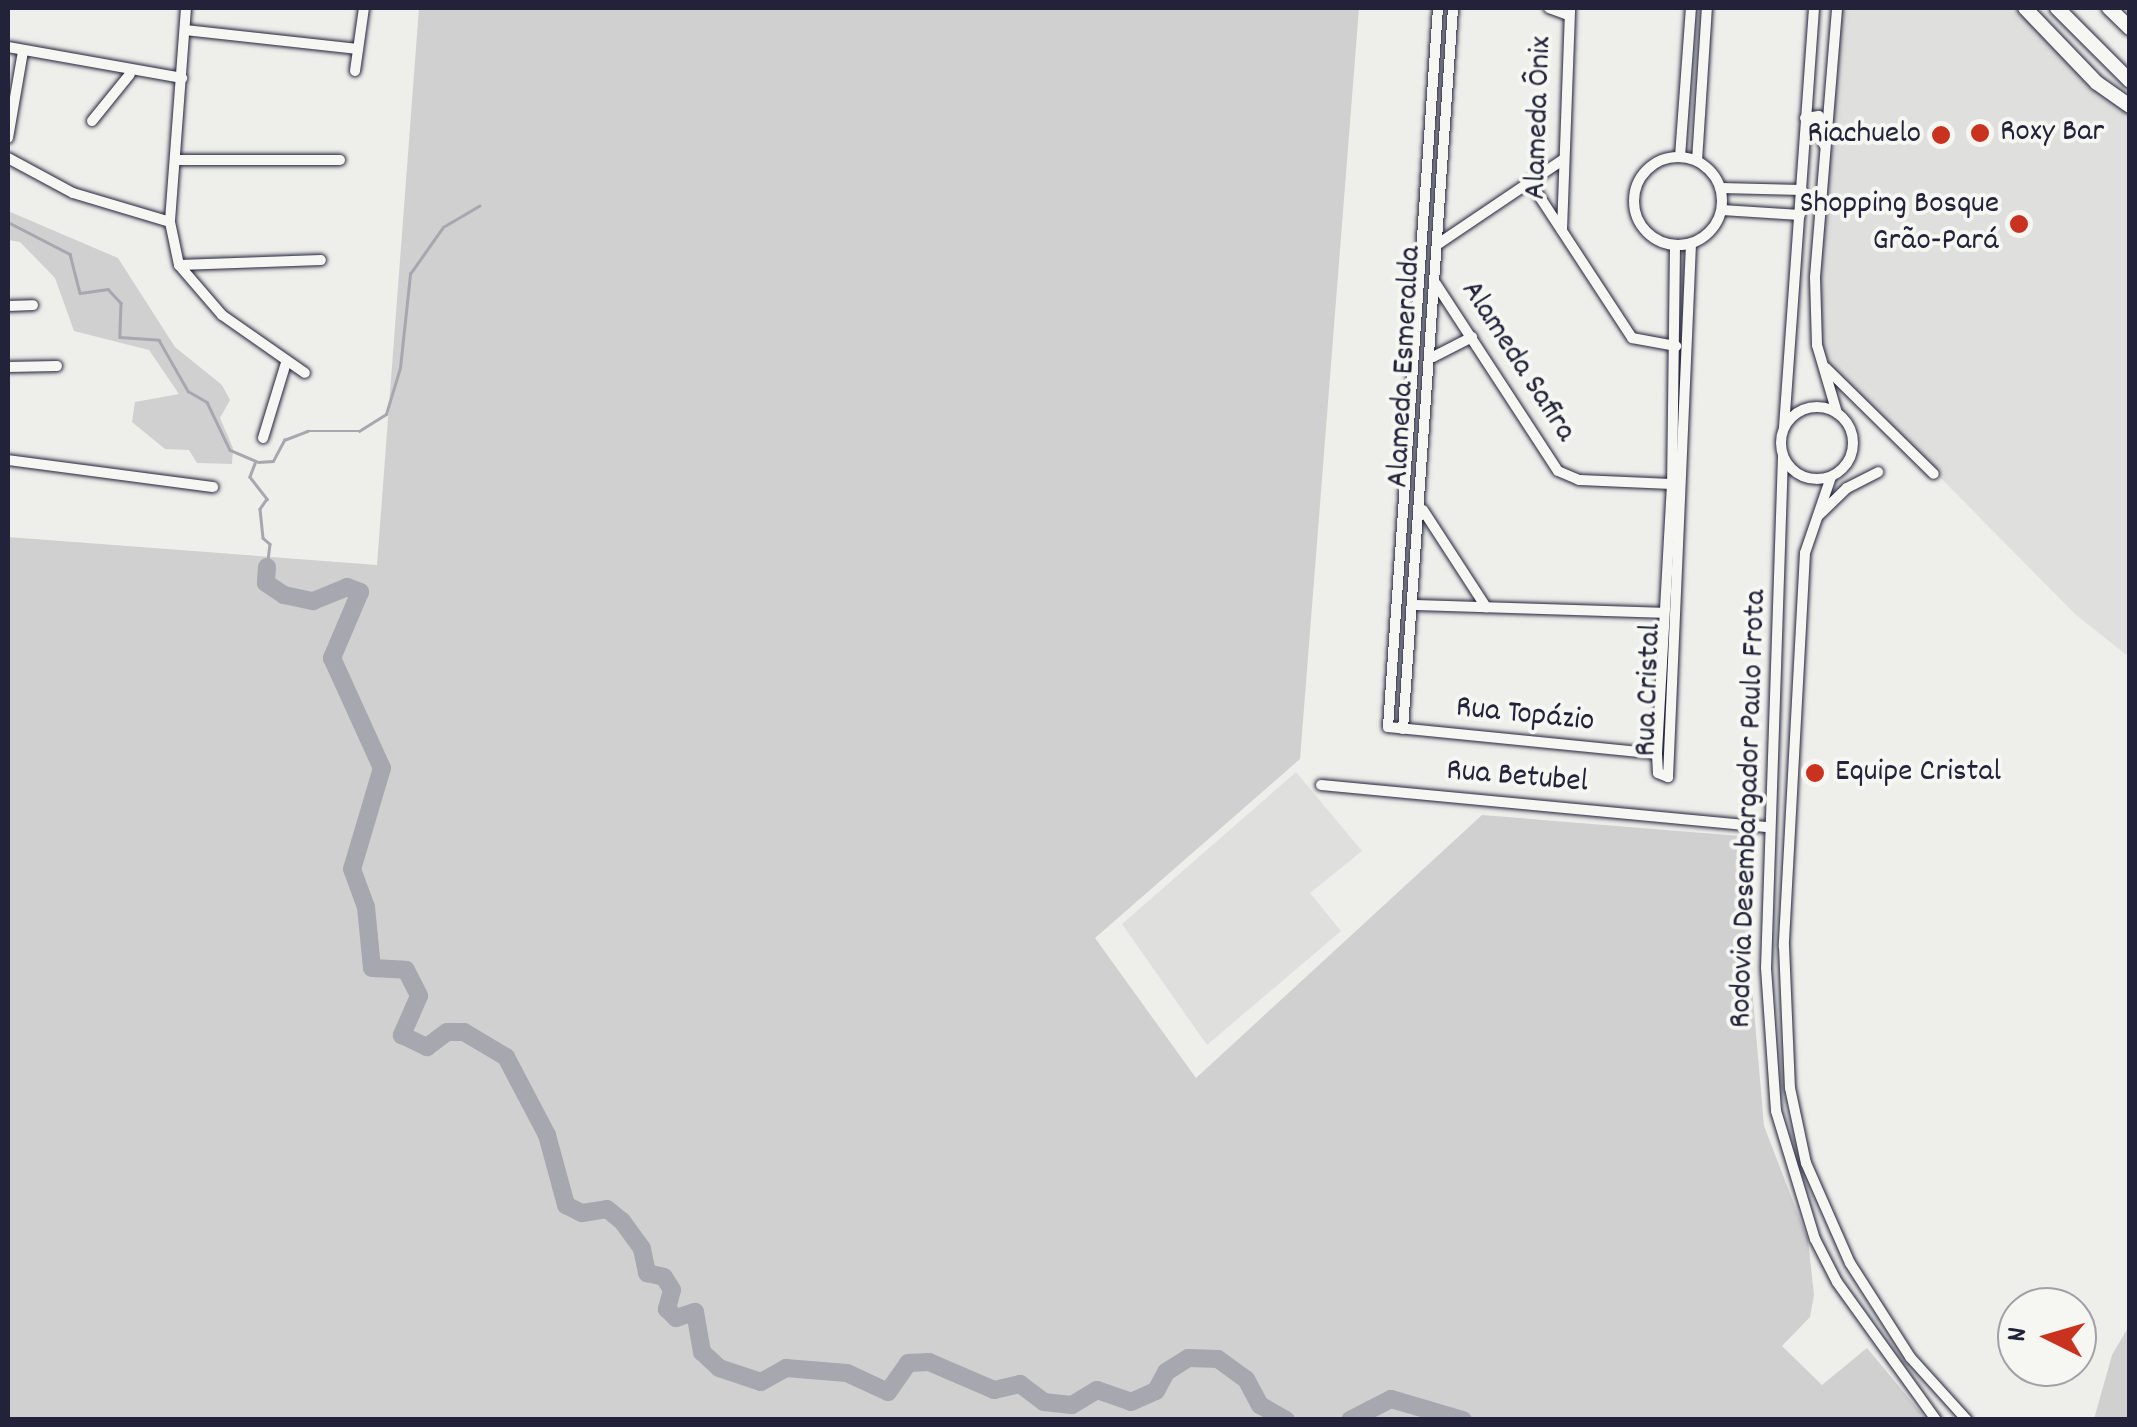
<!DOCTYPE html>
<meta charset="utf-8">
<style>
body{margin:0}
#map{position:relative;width:2137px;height:1427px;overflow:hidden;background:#eeeeeb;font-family:Dekko,sans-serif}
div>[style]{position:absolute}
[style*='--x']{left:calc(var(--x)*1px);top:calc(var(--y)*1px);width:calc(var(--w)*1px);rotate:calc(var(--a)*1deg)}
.built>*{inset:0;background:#dfdfde}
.green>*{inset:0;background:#d0d0d1}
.stream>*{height:2.5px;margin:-1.25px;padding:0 1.25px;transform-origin:1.25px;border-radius:1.25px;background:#a7a7af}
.river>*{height:18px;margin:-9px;padding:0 9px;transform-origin:9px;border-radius:9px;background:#a7a7af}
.roads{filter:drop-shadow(0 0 2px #22223b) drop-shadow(0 0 2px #22223b)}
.minor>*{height:10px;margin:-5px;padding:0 5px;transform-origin:5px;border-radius:5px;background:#f6f6f2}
.minor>.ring{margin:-5px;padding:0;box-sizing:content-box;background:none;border:10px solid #f6f6f2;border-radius:50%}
.major>*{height:14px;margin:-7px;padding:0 7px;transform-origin:7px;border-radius:7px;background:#f6f6f2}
.dots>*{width:28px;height:28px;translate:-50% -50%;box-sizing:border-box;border:5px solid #f6f6f2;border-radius:50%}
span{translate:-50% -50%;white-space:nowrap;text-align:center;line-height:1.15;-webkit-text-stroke:8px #f6f6f2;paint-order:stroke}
.street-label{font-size:32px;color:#22223b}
.poi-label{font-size:32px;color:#22223b}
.left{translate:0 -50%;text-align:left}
.right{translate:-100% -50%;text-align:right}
.frame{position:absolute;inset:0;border:10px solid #22223b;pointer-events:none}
.north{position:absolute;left:1997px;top:1287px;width:100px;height:100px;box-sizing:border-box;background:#f6f6f2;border:2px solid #a1a1a9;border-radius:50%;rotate:275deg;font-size:28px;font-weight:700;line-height:40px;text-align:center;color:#22223b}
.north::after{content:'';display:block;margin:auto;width:35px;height:45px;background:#c8321e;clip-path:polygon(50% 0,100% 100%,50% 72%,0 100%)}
</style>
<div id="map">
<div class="built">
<i style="clip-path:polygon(1836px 8px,2031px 8px,2129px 106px,2129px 657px,2075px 614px,1831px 367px,1815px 328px)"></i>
<i style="clip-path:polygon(1296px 772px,1362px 851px,1310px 893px,1341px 931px,1207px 1045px,1122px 924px)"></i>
</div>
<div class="green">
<i style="clip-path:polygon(419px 8px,1359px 8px,1300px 759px,1095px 938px,1196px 1078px,1482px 815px,1752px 837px,1749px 952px,1764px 1126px,1808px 1240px,1814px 1295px,1810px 1317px,1782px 1346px,1822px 1385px,1867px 1348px,1926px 1419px,8px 1419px,8px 537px,377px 565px)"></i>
<i style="clip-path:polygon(8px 211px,118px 258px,175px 347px,222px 385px,230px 400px,220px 418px,233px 448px,232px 464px,197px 463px,189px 450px,165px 449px,132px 422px,135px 402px,179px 394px,149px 350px,74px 331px,55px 278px,20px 242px,8px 240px)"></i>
<i style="clip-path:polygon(2129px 1326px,2129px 1419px,2094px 1419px,2112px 1355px)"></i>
</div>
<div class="stream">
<i style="--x:8;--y:222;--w:70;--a:27.3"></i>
<i style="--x:70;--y:254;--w:40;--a:75.6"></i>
<i style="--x:80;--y:293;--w:28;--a:-8"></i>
<i style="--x:108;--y:289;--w:19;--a:47"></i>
<i style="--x:121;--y:303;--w:34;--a:92"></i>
<i style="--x:120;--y:337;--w:39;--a:4"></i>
<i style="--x:159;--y:340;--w:59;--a:60.4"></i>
<i style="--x:188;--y:391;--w:22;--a:30"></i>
<i style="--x:207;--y:402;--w:53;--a:64.4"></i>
<i style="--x:230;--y:450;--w:28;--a:23"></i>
<i style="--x:256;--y:461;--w:17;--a:111"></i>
<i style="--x:250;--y:477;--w:28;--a:52"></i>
<i style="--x:267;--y:499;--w:12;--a:125"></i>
<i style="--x:260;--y:509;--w:29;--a:84"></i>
<i style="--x:263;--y:538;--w:9;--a:41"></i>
<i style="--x:270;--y:544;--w:23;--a:97"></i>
<i style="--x:258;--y:462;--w:15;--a:-4"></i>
<i style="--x:273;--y:461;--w:24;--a:-62"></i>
<i style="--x:284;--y:440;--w:25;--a:-21"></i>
<i style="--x:307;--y:431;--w:52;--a:0"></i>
<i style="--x:359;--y:431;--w:32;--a:-32"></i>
<i style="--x:386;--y:414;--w:48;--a:-73.1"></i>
<i style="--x:400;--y:368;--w:95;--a:-83.9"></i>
<i style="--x:410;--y:274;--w:57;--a:-54.9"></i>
<i style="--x:443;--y:227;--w:42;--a:-30.3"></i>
</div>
<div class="river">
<i style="--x:267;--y:567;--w:16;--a:94"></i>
<i style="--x:266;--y:583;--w:22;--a:34"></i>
<i style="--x:284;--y:595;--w:30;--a:12"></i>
<i style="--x:313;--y:601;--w:37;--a:-22"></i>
<i style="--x:347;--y:587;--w:14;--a:21"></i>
<i style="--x:360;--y:592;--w:72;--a:113"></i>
<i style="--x:332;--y:658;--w:121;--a:65.6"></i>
<i style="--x:382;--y:768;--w:105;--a:106.5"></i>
<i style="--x:352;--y:869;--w:40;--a:69.8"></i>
<i style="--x:366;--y:907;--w:61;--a:84.4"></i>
<i style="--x:372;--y:968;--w:34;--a:3"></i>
<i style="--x:406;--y:970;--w:29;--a:63"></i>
<i style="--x:419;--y:996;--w:43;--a:113.6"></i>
<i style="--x:402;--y:1035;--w:28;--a:26"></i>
<i style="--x:427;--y:1047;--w:25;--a:-37"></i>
<i style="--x:447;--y:1032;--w:17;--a:0"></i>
<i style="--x:464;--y:1032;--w:49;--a:30.8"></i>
<i style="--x:506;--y:1057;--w:88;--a:62.3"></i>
<i style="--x:547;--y:1135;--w:73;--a:74.8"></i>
<i style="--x:566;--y:1205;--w:18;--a:27"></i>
<i style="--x:582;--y:1213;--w:25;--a:-9"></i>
<i style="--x:607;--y:1209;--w:19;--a:39"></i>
<i style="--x:622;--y:1221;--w:34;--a:54"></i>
<i style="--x:642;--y:1249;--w:25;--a:78"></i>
<i style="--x:647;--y:1273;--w:17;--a:13"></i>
<i style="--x:664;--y:1277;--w:15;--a:58"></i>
<i style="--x:672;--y:1290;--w:20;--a:105"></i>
<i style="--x:667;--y:1309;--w:13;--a:45"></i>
<i style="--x:676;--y:1318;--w:20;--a:-18"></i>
<i style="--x:695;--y:1312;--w:41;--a:80.1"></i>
<i style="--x:702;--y:1352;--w:23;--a:43"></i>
<i style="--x:719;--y:1368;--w:44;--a:18.4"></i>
<i style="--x:761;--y:1382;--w:29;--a:-29"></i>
<i style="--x:786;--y:1368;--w:61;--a:4.7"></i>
<i style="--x:847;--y:1373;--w:45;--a:24.9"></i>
<i style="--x:888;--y:1392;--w:35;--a:-55"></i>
<i style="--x:908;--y:1363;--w:21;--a:-3"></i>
<i style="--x:929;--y:1362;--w:71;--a:23.3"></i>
<i style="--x:994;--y:1390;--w:27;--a:-13"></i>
<i style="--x:1020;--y:1384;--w:30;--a:37"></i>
<i style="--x:1044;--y:1402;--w:28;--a:6"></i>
<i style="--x:1072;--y:1405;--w:29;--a:-31"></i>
<i style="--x:1097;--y:1390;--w:36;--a:19"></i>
<i style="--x:1131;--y:1402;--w:27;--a:-24"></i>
<i style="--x:1156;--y:1391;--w:21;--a:-62"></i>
<i style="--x:1166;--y:1372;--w:26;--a:-32"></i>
<i style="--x:1188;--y:1358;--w:30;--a:2"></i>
<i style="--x:1218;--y:1359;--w:34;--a:36"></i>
<i style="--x:1246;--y:1379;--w:30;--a:62"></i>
<i style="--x:1260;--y:1405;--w:30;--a:30"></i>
<i style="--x:1350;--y:1420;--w:46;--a:-27.1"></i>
<i style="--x:1391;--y:1399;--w:75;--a:16.3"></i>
</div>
<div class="roads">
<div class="minor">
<i style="--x:186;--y:8;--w:215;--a:94.3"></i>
<i style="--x:170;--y:222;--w:44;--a:78.2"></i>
<i style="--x:179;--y:265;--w:66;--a:49.3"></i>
<i style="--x:222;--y:315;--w:101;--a:34.9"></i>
<i style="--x:1438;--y:8;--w:721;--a:93.98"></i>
<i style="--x:1388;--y:727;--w:270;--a:5.7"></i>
<i style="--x:1549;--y:8;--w:20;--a:20"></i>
<i style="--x:185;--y:30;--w:174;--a:6.3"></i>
<i style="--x:8;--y:47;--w:177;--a:10.1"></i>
<i style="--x:355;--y:71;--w:64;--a:-81.9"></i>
<i style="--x:1805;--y:118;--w:14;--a:-8"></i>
<i style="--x:1819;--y:116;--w:29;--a:80"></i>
<i style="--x:92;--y:121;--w:60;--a:-51"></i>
<i style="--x:8;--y:138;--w:88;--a:-80.2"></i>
<i style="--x:1680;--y:157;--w:149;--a:-85.8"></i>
<i class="ring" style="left:1634px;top:157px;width:78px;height:78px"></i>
<i style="--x:8;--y:158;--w:74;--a:28.3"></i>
<i style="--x:73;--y:193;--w:101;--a:16.6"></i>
<i style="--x:175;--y:160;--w:165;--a:0"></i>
<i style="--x:1697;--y:161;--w:153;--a:-86.3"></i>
<i style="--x:1532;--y:185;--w:183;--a:56.8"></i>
<i style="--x:1632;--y:338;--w:45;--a:10.3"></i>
<i style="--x:1721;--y:188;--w:81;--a:1.4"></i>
<i style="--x:1722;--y:210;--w:78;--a:3.7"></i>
<i style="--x:1562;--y:230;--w:222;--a:-87.9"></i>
<i style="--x:1438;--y:244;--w:152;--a:-34"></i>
<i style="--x:1675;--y:246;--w:238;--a:90.7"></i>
<i style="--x:1672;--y:484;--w:270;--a:93.2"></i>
<i style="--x:1657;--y:754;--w:19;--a:87"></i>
<i style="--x:1658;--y:773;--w:11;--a:22"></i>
<i style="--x:1668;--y:777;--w:533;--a:-87.53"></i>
<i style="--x:179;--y:265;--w:142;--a:-2"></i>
<i style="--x:1436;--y:284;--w:223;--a:56.9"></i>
<i style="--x:1558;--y:471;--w:23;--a:23"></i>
<i style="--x:1579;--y:480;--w:93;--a:2.5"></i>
<i style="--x:8;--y:306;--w:25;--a:-2"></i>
<i style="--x:1433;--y:357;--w:44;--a:-27.1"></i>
<i style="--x:8;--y:367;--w:49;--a:-1.2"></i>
<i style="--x:1826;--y:368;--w:151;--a:44.5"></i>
<i class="ring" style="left:1781px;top:407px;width:62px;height:62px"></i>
<i style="--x:1837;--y:413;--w:71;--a:-106.4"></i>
<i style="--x:1817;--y:345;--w:68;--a:-91.7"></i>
<i style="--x:1815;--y:277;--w:270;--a:-85.3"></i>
<i style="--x:1784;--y:427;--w:420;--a:-85.9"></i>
<i style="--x:263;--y:438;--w:78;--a:-73"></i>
<i style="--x:1783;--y:456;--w:512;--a:91.9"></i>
<i style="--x:1766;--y:968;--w:143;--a:86"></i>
<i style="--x:1776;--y:1111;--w:134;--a:73.1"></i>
<i style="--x:1815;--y:1239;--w:48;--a:62.9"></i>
<i style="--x:1837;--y:1282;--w:170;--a:54.3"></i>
<i style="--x:8;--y:460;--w:207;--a:7.5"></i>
<i style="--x:1831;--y:477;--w:80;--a:108.9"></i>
<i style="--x:1805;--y:553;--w:394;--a:93.1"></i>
<i style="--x:1784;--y:946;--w:142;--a:87.6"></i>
<i style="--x:1790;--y:1088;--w:77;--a:78"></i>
<i style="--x:1806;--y:1163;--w:109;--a:66.3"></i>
<i style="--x:1850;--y:1263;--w:112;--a:57.4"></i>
<i style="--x:1910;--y:1357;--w:85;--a:47.9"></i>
<i style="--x:1423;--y:510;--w:116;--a:57"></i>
<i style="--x:1818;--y:516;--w:40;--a:-44"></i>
<i style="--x:1847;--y:488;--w:35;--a:-27"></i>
<i style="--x:1413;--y:605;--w:251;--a:1.8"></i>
<i style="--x:1403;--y:729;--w:723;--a:-86.03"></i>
<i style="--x:1321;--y:785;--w:450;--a:5.4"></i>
</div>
<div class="major">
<i style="--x:2025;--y:8;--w:104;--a:46.2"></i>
<i style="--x:2097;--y:83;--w:40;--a:34.9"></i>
<i style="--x:2057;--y:8;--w:103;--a:45"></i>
<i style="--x:2109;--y:8;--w:29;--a:44"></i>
</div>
</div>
<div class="dots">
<i style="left:1980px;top:133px;background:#c8321e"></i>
<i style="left:1941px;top:135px;background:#c8321e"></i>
<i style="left:2019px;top:224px;background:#c8321e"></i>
<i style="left:1815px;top:773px;background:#c8321e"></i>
</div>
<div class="street-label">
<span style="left:1540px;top:118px;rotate:-88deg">Alameda Ônix</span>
<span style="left:1517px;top:362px;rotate:57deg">Alameda Safira</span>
<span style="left:1406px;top:367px;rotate:-87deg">Alameda Esmeralda</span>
<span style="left:1650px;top:690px;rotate:-88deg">Rua Cristal</span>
<span style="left:1525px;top:716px;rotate:6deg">Rua Topázio</span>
<span style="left:1517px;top:778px;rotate:5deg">Rua Betubel</span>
<span style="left:1750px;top:809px;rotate:-88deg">Rodovia Desembargador Paulo Frota</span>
</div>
<div class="poi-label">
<span class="left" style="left:2000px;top:133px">Roxy Bar</span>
<span class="right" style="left:1921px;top:135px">Riachuelo</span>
<span class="right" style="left:1999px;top:224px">Shopping Bosque<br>Grão-Pará</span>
<span class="left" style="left:1835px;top:773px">Equipe Cristal</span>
</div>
<div class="frame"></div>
<div class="north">N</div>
</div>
